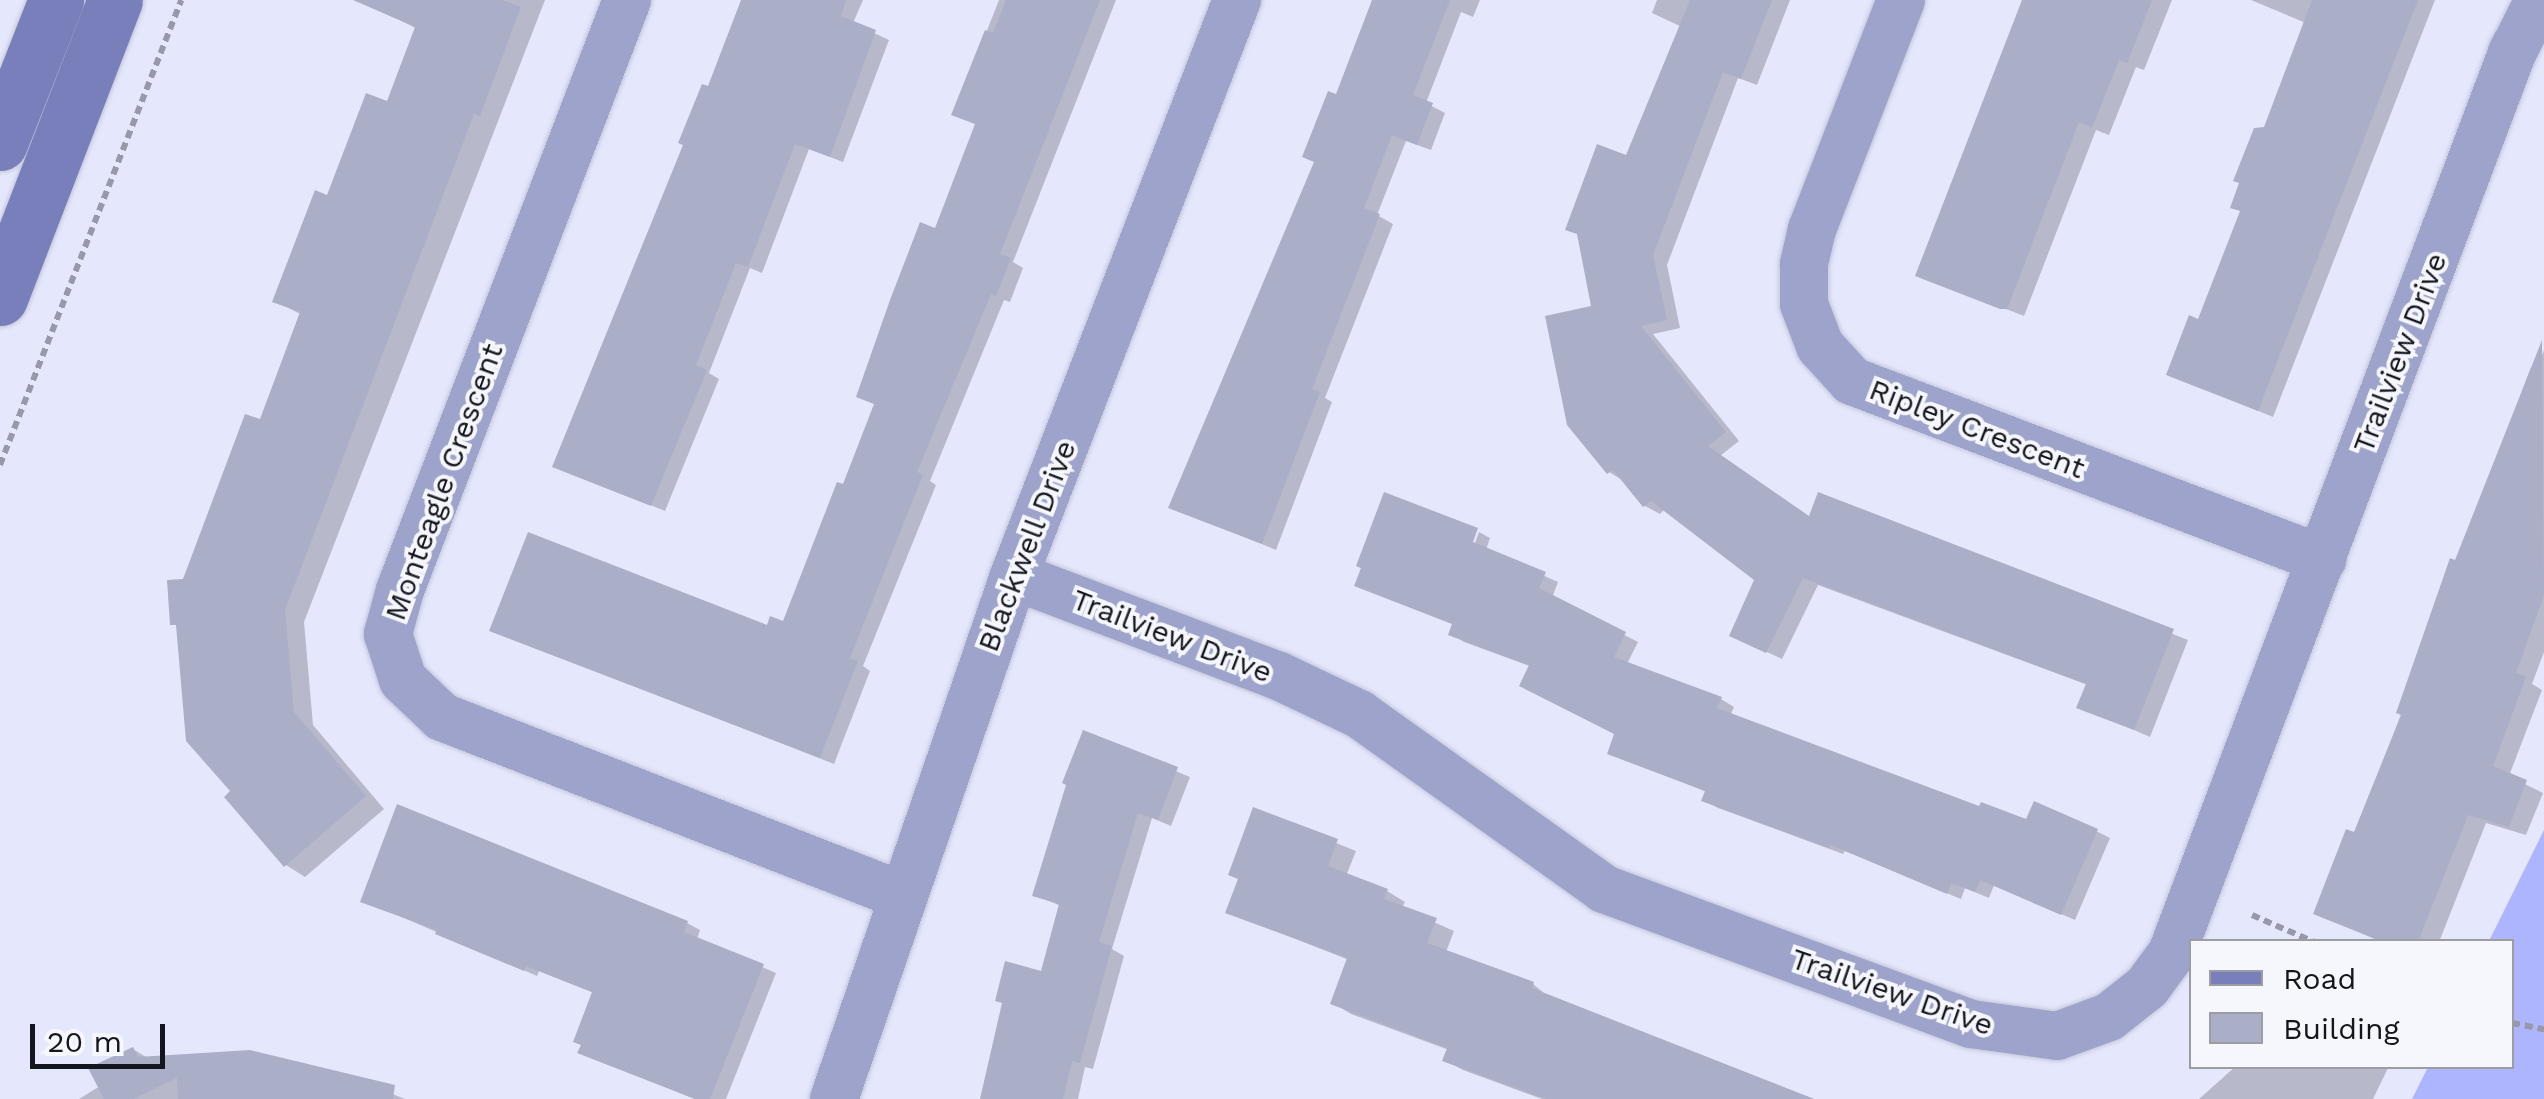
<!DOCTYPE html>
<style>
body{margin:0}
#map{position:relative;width:2544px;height:1099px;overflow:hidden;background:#e5e8fd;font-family:"Work Sans",sans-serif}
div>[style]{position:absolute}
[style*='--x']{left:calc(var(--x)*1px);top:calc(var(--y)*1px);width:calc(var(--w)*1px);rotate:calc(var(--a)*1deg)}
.forest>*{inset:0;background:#acb5fe}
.shadow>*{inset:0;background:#0003}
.building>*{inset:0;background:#aaaec6}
.path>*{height:6px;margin-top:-3px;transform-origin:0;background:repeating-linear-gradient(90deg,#9799aa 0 8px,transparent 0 13px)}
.roads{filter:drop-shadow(0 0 2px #c4c6d9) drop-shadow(0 0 2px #c4c6d9)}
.street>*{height:48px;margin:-24px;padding:0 24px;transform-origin:24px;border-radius:24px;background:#9da3cb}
.secondary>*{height:55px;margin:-27.5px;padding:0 27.5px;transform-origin:27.5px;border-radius:27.5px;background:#797fba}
span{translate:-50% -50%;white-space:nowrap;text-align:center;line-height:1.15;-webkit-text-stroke:8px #f6f7fc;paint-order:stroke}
.street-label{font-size:30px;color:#14151e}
.legend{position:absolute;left:2189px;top:939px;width:325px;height:130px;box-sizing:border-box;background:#f6f7fc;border:2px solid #9c9da3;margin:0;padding:12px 18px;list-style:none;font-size:30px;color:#14151e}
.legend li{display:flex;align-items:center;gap:20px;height:50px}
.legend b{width:50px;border:2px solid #9c9da3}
.scale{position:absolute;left:30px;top:1024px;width:135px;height:45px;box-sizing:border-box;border:5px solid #14151e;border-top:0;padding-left:12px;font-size:30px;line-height:35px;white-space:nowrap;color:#14151e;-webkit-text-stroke:8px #f6f7fc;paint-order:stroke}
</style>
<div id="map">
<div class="forest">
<i style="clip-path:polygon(2544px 830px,2544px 1099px,2412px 1099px,2428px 1067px,2512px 1066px,2512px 942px,2489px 941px)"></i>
</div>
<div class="shadow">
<i style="clip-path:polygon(406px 0,545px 0,304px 622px,313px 725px,384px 809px,305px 877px,286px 865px,234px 791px,179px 627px,173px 623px,185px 581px,262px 422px,302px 315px,275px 301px,328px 198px,389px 104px,417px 29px,399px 19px)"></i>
<i style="clip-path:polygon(744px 0,863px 0,853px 23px,889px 40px,843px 162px,809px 149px,762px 273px,750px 268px,709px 373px,719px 379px,665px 511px,555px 466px)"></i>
<i style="clip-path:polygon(999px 0,1116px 0,1013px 262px,1023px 268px,1010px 302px,1004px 300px,930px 481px,936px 485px,863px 666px,870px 671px,834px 764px,492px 630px,785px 625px,876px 405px,859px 396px,936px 231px,977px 125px,954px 114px)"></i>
<i style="clip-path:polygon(1373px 0,1480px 0,1473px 17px,1461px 12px,1426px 103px,1445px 113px,1431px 150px,1406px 141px,1377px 215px,1393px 224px,1325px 398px,1332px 402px,1276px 550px,1171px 507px,1316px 163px)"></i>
<i style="clip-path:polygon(1657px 0,1790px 0,1757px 85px,1738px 78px,1667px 265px,1680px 328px,1653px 334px,1739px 441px,1720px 456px,1810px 518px,1819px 496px,2188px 640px,2150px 737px,2079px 706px,2088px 685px,1818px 585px,1782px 659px,1747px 643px,1757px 579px,1665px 509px,1660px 514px,1645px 506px,1624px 481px,1609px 472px,1594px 308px,1628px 158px,1682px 27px,1652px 13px)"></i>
<i style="clip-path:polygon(2024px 0,2172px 0,2144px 70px,2136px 67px,2109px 135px,2096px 130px,2024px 316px,1919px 275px)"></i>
<i style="clip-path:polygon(2251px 0,2435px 0,2273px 417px,2169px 374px,2199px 322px,2242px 212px,2265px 129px,2306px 23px)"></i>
<i style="clip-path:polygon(2544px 350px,2544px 652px,2532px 684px,2542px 690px,2509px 776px,2543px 793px,2526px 835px,2486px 823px,2439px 942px,2381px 942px,2316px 912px,2356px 835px,2531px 367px,2537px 369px)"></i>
<i style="clip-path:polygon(1479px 532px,1490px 538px,1486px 550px,1558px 582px,1552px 598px,1638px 642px,1627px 664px,1721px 699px,1734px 707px,1730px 716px,1980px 810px,2028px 822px,2096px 831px,2110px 838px,2075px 920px,1994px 885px,1989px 898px,1965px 888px,1961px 899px,1845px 851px,1843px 854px,1718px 808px,1704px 800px,1707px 792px,1610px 753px,1617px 734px,1532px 667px,1464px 642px,1451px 634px,1455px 625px,1357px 585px,1471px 554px)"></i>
<i style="clip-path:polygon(1084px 733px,1190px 777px,1171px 826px,1152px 818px,1112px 949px,1124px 956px,1093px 1069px,1085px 1067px,1078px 1099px,982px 1099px,1043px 974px,1061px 906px,1035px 895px)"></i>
<i style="clip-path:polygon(1254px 810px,1356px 851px,1346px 876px,1387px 891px,1405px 902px,1402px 908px,1454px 931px,1446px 952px,1533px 984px,1550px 998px,1814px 1099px,1542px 1099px,1463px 1070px,1445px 1060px,1449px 1050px,1351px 1014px,1333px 1003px,1349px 960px,1228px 912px,1240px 880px)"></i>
<i style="clip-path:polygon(363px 900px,687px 923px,700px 930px,697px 939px,776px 973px,726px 1099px,695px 1099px,580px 1052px,594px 993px,539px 971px,537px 976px)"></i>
<i style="clip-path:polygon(133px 1049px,146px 1057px,347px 1076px,405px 1099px,79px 1099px,100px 1086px)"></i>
<i style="clip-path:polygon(2236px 1066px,2389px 1066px,2373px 1099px,2199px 1099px)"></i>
</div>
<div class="building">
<i style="clip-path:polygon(353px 0,502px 0,521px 7px,480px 116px,474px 114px,285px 610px,294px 712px,366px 796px,284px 867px,224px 797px,230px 791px,186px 741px,176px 625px,170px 625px,167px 580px,183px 579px,245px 414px,260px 419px,300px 312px,272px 302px,315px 190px,327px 195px,366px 93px,387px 101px,415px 27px)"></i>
<i style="clip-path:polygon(741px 0,846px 0,841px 16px,876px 30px,830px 157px,795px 144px,748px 267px,736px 263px,696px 365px,707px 370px,651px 506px,552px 467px,683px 145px,678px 143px,702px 84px,708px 86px)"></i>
<i style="clip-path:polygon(1006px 0,1100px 0,1000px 254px,1011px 258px,996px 296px,991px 294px,917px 472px,923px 475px,850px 658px,858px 661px,820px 758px,489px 631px,528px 532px,767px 625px,770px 616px,783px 621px,837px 482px,843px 484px,874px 404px,856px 397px,890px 300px,920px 222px,935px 228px,975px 124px,951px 115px,985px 30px,993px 33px)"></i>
<i style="clip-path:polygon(1372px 0,1450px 0,1413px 95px,1433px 103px,1417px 145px,1392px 135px,1364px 208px,1380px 214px,1312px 389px,1320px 392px,1262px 544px,1168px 508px,1314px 162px,1302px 157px,1328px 91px,1336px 94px)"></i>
<i style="clip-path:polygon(1690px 0,1772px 0,1741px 79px,1723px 72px,1653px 255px,1667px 320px,1641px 326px,1726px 432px,1708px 446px,1809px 516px,1818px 492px,2174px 629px,2134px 730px,2076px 708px,2086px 684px,1803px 578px,1766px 653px,1729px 636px,1754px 580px,1651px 501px,1643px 507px,1613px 470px,1607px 474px,1567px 425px,1545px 316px,1591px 306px,1577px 234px,1565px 230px,1597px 144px,1626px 155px)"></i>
<i style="clip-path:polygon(2022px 0,2152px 0,2127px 63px,2119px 60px,2092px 128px,2079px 122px,2007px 309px,2000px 309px,1915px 276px)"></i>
<i style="clip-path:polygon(2312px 0,2418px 0,2258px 411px,2166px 375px,2189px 315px,2198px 319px,2240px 211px,2230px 208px,2239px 183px,2233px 181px,2254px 128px,2264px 127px)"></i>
<i style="clip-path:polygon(2542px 340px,2544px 595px,2516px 673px,2526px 677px,2493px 766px,2527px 780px,2509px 827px,2468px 815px,2418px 942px,2383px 942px,2313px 914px,2346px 829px,2354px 832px,2401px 715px,2396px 713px,2450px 558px,2455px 560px)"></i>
<i style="clip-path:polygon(1384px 492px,1478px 528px,1473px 542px,1546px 572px,1539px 588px,1626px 632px,1614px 657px,1722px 697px,1717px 708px,1979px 806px,1981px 802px,2026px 819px,2034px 801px,2098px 829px,2061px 915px,1980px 880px,1975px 892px,1951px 883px,1947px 894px,1831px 845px,1829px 848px,1701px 801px,1705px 791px,1607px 754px,1614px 734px,1519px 686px,1529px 665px,1448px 635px,1452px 624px,1354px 586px,1361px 568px,1356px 566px)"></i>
<i style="clip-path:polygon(1083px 730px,1178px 767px,1158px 820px,1138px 813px,1099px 942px,1112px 946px,1080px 1063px,1072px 1061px,1063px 1099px,980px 1099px,1002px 1003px,995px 1001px,1005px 961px,1041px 971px,1059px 904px,1032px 896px,1066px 785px,1062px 783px)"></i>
<i style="clip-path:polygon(397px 804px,688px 921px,684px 932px,764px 964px,710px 1099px,695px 1099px,577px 1053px,581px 1045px,573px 1042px,592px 992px,526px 966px,524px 971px,435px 934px,437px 930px,360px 902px)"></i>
<i style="clip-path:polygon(1253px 807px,1338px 839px,1328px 866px,1388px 889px,1384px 899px,1437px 918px,1427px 943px,1534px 982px,1532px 988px,1814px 1099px,1546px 1099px,1442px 1061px,1447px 1048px,1330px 1004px,1347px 958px,1225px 913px,1238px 879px,1228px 875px)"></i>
<i style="clip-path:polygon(133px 1047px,138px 1057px,250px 1050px,395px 1085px,393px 1099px,178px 1099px,177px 1078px,133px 1099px,104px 1099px,88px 1068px)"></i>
</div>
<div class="path">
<i style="--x:0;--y:465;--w:499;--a:-68.7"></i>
<i style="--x:2252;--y:915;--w:68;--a:23.5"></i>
<i style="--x:2512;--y:1023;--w:33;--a:11"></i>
</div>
<div class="roads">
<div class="street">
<i style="--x:627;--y:0;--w:632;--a:111.04"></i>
<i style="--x:400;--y:590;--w:46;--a:105.3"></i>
<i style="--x:388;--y:634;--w:48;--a:71.9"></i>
<i style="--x:403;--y:680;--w:54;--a:43.5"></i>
<i style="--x:442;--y:717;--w:492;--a:21.2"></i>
<i style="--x:1901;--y:0;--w:246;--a:111.2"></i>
<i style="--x:1812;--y:229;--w:37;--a:103"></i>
<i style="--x:1804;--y:265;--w:39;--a:90"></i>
<i style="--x:1804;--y:304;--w:45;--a:69.1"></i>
<i style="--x:1820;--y:346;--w:47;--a:47.6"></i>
<i style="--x:1852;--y:381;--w:503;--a:20.74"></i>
<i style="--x:1014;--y:576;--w:283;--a:20.7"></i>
<i style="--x:1279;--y:676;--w:89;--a:25.4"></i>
<i style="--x:1359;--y:714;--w:301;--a:35.5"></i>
<i style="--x:1604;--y:889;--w:391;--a:20.2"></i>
<i style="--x:1971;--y:1024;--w:87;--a:7.9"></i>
<i style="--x:2057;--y:1036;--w:55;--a:-20.1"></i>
<i style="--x:2109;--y:1017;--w:48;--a:-38.3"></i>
<i style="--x:2147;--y:987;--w:42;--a:-53.7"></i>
<i style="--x:2172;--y:953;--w:962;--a:-69.3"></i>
<i style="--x:2512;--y:53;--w:59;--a:-63"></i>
<i style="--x:834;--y:1099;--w:553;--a:-71.01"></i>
<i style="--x:1014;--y:576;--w:618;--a:-68.84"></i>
</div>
<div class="secondary">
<i style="--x:0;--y:143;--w:154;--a:-68.6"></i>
<i style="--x:0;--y:298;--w:319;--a:-68.9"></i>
</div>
</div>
<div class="street-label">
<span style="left:2400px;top:353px;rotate:-69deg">Trailview Drive</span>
<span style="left:1977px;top:429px;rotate:21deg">Ripley Crescent</span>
<span style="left:444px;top:482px;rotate:-70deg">Monteagle Crescent</span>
<span style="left:1027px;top:546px;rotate:-69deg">Blackwell Drive</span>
<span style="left:1172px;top:636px;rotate:21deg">Trailview Drive</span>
<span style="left:1892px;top:992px;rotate:19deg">Trailview Drive</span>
</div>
<ul class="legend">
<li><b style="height:12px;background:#797fba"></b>Road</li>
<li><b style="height:28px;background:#aaaec6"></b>Building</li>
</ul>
<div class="scale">20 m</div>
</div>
